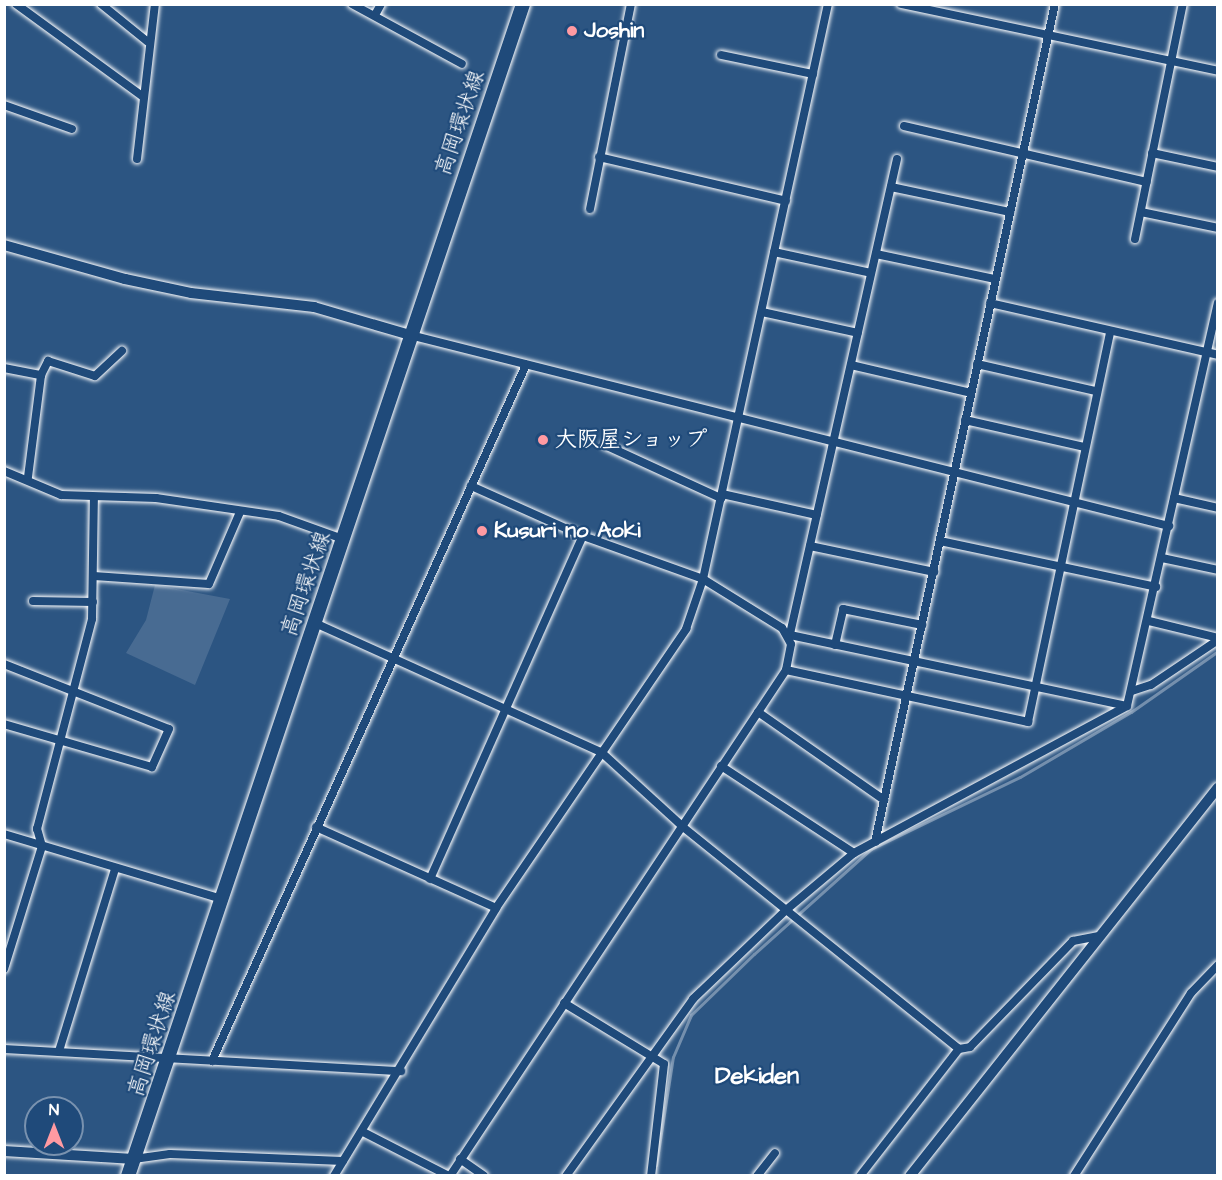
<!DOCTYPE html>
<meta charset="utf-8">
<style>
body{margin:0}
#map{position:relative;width:1222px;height:1180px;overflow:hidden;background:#2c5582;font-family:"Architects Daughter","Klee One",sans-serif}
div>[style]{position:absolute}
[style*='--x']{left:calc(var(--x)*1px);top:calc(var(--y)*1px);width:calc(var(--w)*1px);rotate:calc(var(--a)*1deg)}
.green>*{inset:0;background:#486b92}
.stream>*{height:3px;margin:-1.5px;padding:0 1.5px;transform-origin:1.5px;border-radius:1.5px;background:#748fad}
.roads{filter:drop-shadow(0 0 2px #fff) drop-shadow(0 0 2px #fff)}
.minor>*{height:8px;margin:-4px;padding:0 4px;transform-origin:4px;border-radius:4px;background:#1f4a7a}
.tertiary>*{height:10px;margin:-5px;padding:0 5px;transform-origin:5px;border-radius:5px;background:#1f4a7a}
.primary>*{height:14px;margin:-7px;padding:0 7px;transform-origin:7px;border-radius:7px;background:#1f4a7a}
.dots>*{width:16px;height:16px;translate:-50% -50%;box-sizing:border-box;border:3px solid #1f4a7a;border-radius:50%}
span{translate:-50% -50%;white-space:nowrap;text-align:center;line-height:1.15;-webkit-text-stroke:4.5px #1f4a7a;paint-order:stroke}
.poi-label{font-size:22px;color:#fff;font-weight:700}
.left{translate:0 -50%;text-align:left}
.street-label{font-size:22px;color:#fff}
.neighbourhood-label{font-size:24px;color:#fff;font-weight:700}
.frame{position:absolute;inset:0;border:6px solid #fff;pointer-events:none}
.north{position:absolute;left:24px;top:1096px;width:60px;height:60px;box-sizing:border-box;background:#1f4a7a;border:2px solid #7992af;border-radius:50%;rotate:0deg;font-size:16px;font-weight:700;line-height:24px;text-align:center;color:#fff}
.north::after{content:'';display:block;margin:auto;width:21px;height:27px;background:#ff9aa2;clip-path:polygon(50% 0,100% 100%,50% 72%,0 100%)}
</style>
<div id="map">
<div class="green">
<i style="clip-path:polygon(155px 585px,230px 599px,195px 685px,126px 653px,146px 620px)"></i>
</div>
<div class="stream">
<i style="--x:656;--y:1165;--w:109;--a:-81.1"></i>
<i style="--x:673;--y:1057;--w:46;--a:-66.8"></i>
<i style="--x:691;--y:1015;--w:88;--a:-44.1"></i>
<i style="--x:754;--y:954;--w:157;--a:-41.9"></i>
<i style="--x:871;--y:849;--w:165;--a:-25.8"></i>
<i style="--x:1020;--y:777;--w:129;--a:-30.4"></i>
<i style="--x:1131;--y:712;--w:106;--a:-35"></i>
</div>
<div class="roads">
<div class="minor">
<i style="--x:16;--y:4;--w:156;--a:36.1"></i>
<i style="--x:101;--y:4;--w:60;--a:39"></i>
<i style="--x:352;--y:4;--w:125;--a:28.6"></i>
<i style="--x:901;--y:4;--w:324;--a:11.9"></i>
<i style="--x:375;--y:15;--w:13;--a:-61"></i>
<i style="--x:721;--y:55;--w:94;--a:11.7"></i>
<i style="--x:4;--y:105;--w:72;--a:19.4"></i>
<i style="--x:904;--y:126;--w:249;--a:13"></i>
<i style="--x:1152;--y:153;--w:67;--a:12"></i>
<i style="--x:599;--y:157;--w:192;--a:13.2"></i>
<i style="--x:137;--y:159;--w:156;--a:-83.4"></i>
<i style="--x:897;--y:159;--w:488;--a:102.7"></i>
<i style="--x:790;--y:635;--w:344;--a:11.9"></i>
<i style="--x:891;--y:187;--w:122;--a:11.9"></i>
<i style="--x:590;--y:209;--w:209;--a:-78.7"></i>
<i style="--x:1141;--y:212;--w:79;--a:11.7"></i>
<i style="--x:1135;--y:239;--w:240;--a:-78.5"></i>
<i style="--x:774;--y:252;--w:99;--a:12.2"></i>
<i style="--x:876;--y:254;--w:122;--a:11.9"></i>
<i style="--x:990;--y:303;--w:234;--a:12.8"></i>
<i style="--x:762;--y:312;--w:98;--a:12.3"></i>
<i style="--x:410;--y:335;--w:783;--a:14.13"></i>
<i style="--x:977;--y:364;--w:122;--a:12.8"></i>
<i style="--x:851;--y:365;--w:123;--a:13.1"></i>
<i style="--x:4;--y:368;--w:38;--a:11"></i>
<i style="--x:965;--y:420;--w:123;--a:12.7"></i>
<i style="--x:605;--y:445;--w:128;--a:24.6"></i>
<i style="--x:4;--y:471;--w:62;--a:22.8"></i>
<i style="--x:61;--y:495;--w:95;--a:1.8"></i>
<i style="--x:156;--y:498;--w:124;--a:8.3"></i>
<i style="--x:279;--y:516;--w:68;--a:19.8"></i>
<i style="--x:28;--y:477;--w:103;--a:-82.7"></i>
<i style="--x:41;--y:375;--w:16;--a:-63"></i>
<i style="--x:48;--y:361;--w:49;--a:17.7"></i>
<i style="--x:95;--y:376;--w:37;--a:-43"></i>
<i style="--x:722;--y:494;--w:97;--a:12.5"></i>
<i style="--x:1174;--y:498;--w:45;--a:12.8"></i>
<i style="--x:940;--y:541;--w:221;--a:12"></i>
<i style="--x:810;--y:546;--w:127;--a:11.8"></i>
<i style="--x:1162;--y:558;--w:57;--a:12.1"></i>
<i style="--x:94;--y:576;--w:115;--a:4"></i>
<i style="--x:209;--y:584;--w:78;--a:-66.7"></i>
<i style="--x:33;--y:601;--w:60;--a:1"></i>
<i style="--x:1149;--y:621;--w:71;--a:13.8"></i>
<i style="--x:315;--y:623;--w:314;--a:24.3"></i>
<i style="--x:601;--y:752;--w:111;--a:42.4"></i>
<i style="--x:683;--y:827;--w:354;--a:38.8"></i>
<i style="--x:959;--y:1049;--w:11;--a:-10"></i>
<i style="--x:970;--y:1047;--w:148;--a:-45.8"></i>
<i style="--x:1073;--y:941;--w:25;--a:-11"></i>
<i style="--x:835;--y:645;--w:37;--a:-77"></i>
<i style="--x:843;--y:609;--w:81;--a:11.4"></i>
<i style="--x:4;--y:664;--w:177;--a:21.5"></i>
<i style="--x:169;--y:729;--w:42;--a:114.1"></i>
<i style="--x:152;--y:767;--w:154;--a:-163.8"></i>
<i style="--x:786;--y:670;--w:248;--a:12.1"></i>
<i style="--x:1028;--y:722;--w:399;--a:-78.1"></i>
<i style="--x:1132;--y:691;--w:20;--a:-18"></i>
<i style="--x:1151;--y:685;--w:81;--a:-33.9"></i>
<i style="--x:758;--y:712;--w:154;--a:34.9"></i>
<i style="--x:721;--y:766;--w:159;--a:33.2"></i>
<i style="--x:316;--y:827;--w:197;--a:24.2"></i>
<i style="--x:4;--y:834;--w:227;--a:16.6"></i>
<i style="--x:875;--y:842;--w:857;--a:-77.88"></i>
<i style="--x:430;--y:879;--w:376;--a:-66"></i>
<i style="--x:4;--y:969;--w:129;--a:-72.8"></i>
<i style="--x:42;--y:846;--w:18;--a:-106"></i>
<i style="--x:37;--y:829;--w:217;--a:-75.3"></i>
<i style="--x:92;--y:619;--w:121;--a:-89.1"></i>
<i style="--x:564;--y:1003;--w:117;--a:31.4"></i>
<i style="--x:664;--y:1064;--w:113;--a:96.6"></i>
<i style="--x:4;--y:1049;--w:398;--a:3.2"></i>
<i style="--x:59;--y:1051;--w:190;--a:-72.9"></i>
<i style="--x:212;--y:1061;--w:764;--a:-65.72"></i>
<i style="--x:363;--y:1132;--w:97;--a:27.1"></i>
<i style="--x:134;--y:1159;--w:36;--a:-8"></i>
<i style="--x:170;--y:1154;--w:173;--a:2.3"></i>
<i style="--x:460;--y:1159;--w:29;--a:35"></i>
<i style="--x:334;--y:1176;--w:313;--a:-58.8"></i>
<i style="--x:496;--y:908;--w:338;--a:-55.7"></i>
<i style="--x:686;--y:629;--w:53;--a:-71.2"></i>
<i style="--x:703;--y:579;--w:588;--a:-77.74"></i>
<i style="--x:450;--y:1176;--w:607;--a:-56.41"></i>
<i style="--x:786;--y:670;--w:26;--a:-79"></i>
<i style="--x:791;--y:644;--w:18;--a:-119"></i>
<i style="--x:782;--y:628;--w:93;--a:-148.2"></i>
<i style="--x:703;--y:579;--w:127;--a:-160.3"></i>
<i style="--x:583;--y:536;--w:123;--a:-155.9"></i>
<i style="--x:566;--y:1176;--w:218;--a:-54.3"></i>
<i style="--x:693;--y:999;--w:129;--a:-43.7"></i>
<i style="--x:786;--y:910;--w:89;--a:-40"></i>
<i style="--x:854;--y:853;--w:310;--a:-28.3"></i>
<i style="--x:1127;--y:706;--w:413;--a:-77.3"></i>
<i style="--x:757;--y:1176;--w:29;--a:-52"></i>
<i style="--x:860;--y:1176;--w:161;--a:-52.1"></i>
<i style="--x:1074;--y:1176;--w:217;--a:-57.4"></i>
<i style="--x:1191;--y:993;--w:39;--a:-46"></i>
</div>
<div class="tertiary">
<i style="--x:4;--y:245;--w:126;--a:15.7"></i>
<i style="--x:125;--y:279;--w:67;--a:12"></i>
<i style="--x:191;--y:293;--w:124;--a:6.5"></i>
<i style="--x:314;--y:307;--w:100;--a:16.3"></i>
<i style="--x:4;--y:1151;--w:130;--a:3.5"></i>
<i style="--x:910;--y:1176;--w:495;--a:-51.6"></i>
</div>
<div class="primary">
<i style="--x:128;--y:1176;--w:1237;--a:-71.37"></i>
</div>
</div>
<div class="dots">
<i style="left:572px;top:31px;background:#ff9aa2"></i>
<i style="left:543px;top:440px;background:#ff9aa2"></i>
<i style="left:482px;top:531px;background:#ff9aa2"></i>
</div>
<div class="poi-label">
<span class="left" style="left:584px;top:31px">Joshin</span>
<span class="left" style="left:555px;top:440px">大阪屋ショップ</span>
<span class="left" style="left:494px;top:531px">Kusuri no Aoki</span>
</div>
<div class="street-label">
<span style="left:460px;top:123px;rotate:-71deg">高岡環状線</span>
<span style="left:306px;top:584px;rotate:-71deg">高岡環状線</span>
<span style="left:152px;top:1044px;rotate:-72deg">高岡環状線</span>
</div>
<div class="neighbourhood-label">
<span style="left:757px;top:1077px">Dekiden</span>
</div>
<div class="frame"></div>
<div class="north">N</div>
</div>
